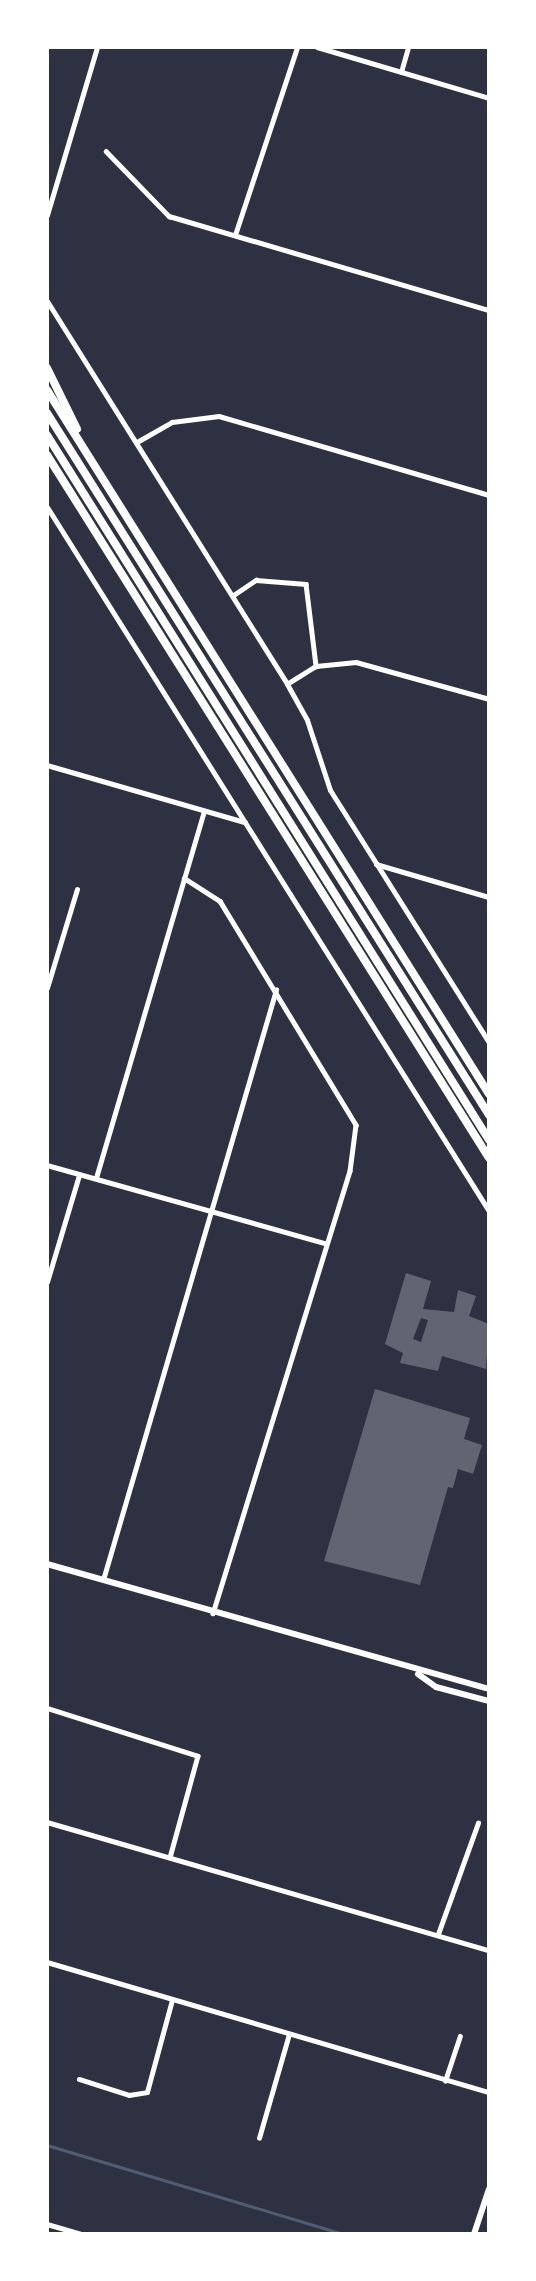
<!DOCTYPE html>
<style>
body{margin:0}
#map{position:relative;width:536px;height:2281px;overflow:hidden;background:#2d3142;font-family:Roboto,sans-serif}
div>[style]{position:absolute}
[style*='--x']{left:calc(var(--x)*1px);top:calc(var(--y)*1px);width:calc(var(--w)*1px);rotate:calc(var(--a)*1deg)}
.stream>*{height:2.5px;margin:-1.25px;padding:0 1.25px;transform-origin:1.25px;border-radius:1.25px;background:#4f5d75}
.building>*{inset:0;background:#626471}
.minor>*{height:4.5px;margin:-2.25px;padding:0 2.25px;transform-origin:2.25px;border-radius:2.25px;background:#fff}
.tertiary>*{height:5px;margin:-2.5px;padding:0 2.5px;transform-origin:2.5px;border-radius:2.5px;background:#fff}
.secondary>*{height:6px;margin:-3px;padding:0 3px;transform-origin:3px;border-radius:3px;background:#fff}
.motorway>*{height:8px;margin:-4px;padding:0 4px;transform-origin:4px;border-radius:4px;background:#fff}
span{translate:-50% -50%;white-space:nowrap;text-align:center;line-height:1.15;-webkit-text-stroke:5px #fff;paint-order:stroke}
.frame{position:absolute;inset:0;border:49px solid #fff;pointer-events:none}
</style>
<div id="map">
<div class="stream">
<i style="--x:47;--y:2145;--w:310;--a:16.7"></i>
</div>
<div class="building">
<i style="clip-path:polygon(evenodd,406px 1273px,431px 1281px,423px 1309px,454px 1312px,458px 1290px,476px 1296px,469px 1316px,489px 1324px,486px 1369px,442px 1356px,438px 1371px,400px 1363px,403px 1353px,385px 1344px,406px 1273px,421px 1318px,428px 1320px,421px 1342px,413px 1339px,421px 1318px)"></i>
<i style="clip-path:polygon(375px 1389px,470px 1418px,464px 1439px,482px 1445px,473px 1474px,458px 1469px,453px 1488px,448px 1487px,420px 1585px,324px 1561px)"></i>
</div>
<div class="minor">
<i style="--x:401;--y:72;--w:26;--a:-74"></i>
<i style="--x:106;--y:151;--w:91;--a:45.9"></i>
<i style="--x:169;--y:216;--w:334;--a:16.4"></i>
<i style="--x:235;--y:235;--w:198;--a:-71.7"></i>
<i style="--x:137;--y:442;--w:40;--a:-29.7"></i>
<i style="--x:172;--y:422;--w:47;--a:-7.3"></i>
<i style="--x:219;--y:416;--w:281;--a:16.3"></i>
<i style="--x:232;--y:596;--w:29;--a:-34"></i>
<i style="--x:256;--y:580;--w:50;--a:4.6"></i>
<i style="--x:306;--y:584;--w:83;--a:83"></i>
<i style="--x:287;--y:684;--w:34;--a:-32"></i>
<i style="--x:316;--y:666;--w:40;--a:-5.7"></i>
<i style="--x:356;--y:662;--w:138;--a:15.5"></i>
<i style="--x:47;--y:765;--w:206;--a:16.1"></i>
<i style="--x:376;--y:864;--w:118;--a:16.3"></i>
<i style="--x:184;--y:878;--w:43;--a:32.6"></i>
<i style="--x:220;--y:901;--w:262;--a:58.7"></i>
<i style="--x:356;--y:1125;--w:46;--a:97.4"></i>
<i style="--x:350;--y:1171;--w:463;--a:107.2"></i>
<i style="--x:47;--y:988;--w:103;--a:-73.1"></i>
<i style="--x:47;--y:1165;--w:289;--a:15.7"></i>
<i style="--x:96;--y:1178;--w:382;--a:-73.6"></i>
<i style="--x:47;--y:1282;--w:112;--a:-73.3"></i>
<i style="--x:103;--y:1580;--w:615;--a:-73.66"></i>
<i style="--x:47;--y:1708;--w:158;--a:17.6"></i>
<i style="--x:198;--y:1756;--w:102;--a:105.4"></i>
<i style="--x:47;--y:1822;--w:460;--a:16.2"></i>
<i style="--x:438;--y:1934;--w:118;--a:-70.2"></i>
<i style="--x:47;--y:1962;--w:461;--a:16.4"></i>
<i style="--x:79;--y:2079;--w:52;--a:17.7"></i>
<i style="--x:129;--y:2095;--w:18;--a:-9"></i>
<i style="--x:147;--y:2092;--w:95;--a:-74.8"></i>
<i style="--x:445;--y:2081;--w:47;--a:-71.6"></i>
<i style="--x:259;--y:2138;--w:108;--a:-73.9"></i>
<i style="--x:47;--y:2224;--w:36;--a:16"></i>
</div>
<div class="tertiary">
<i style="--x:317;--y:47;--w:179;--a:16.5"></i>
<i style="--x:47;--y:215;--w:175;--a:-73.4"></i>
<i style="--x:47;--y:301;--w:452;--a:57.9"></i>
<i style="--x:287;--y:684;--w:41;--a:60.9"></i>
<i style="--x:307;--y:720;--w:74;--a:71.8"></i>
<i style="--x:330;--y:790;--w:298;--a:57.8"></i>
<i style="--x:47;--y:507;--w:831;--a:57.88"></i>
</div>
<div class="secondary">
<i style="--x:47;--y:1564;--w:459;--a:15.8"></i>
<i style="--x:418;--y:1674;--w:22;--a:36"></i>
<i style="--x:436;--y:1687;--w:55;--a:14.8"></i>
<i style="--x:474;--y:2234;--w:47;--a:-71.6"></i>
</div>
<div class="motorway">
<i style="--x:47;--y:368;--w:68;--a:63.8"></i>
<i style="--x:47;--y:390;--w:831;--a:57.88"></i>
<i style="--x:47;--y:413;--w:830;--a:57.8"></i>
<i style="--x:47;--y:435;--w:832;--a:57.91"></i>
<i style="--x:47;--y:455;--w:830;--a:57.84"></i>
</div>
<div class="frame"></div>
</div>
